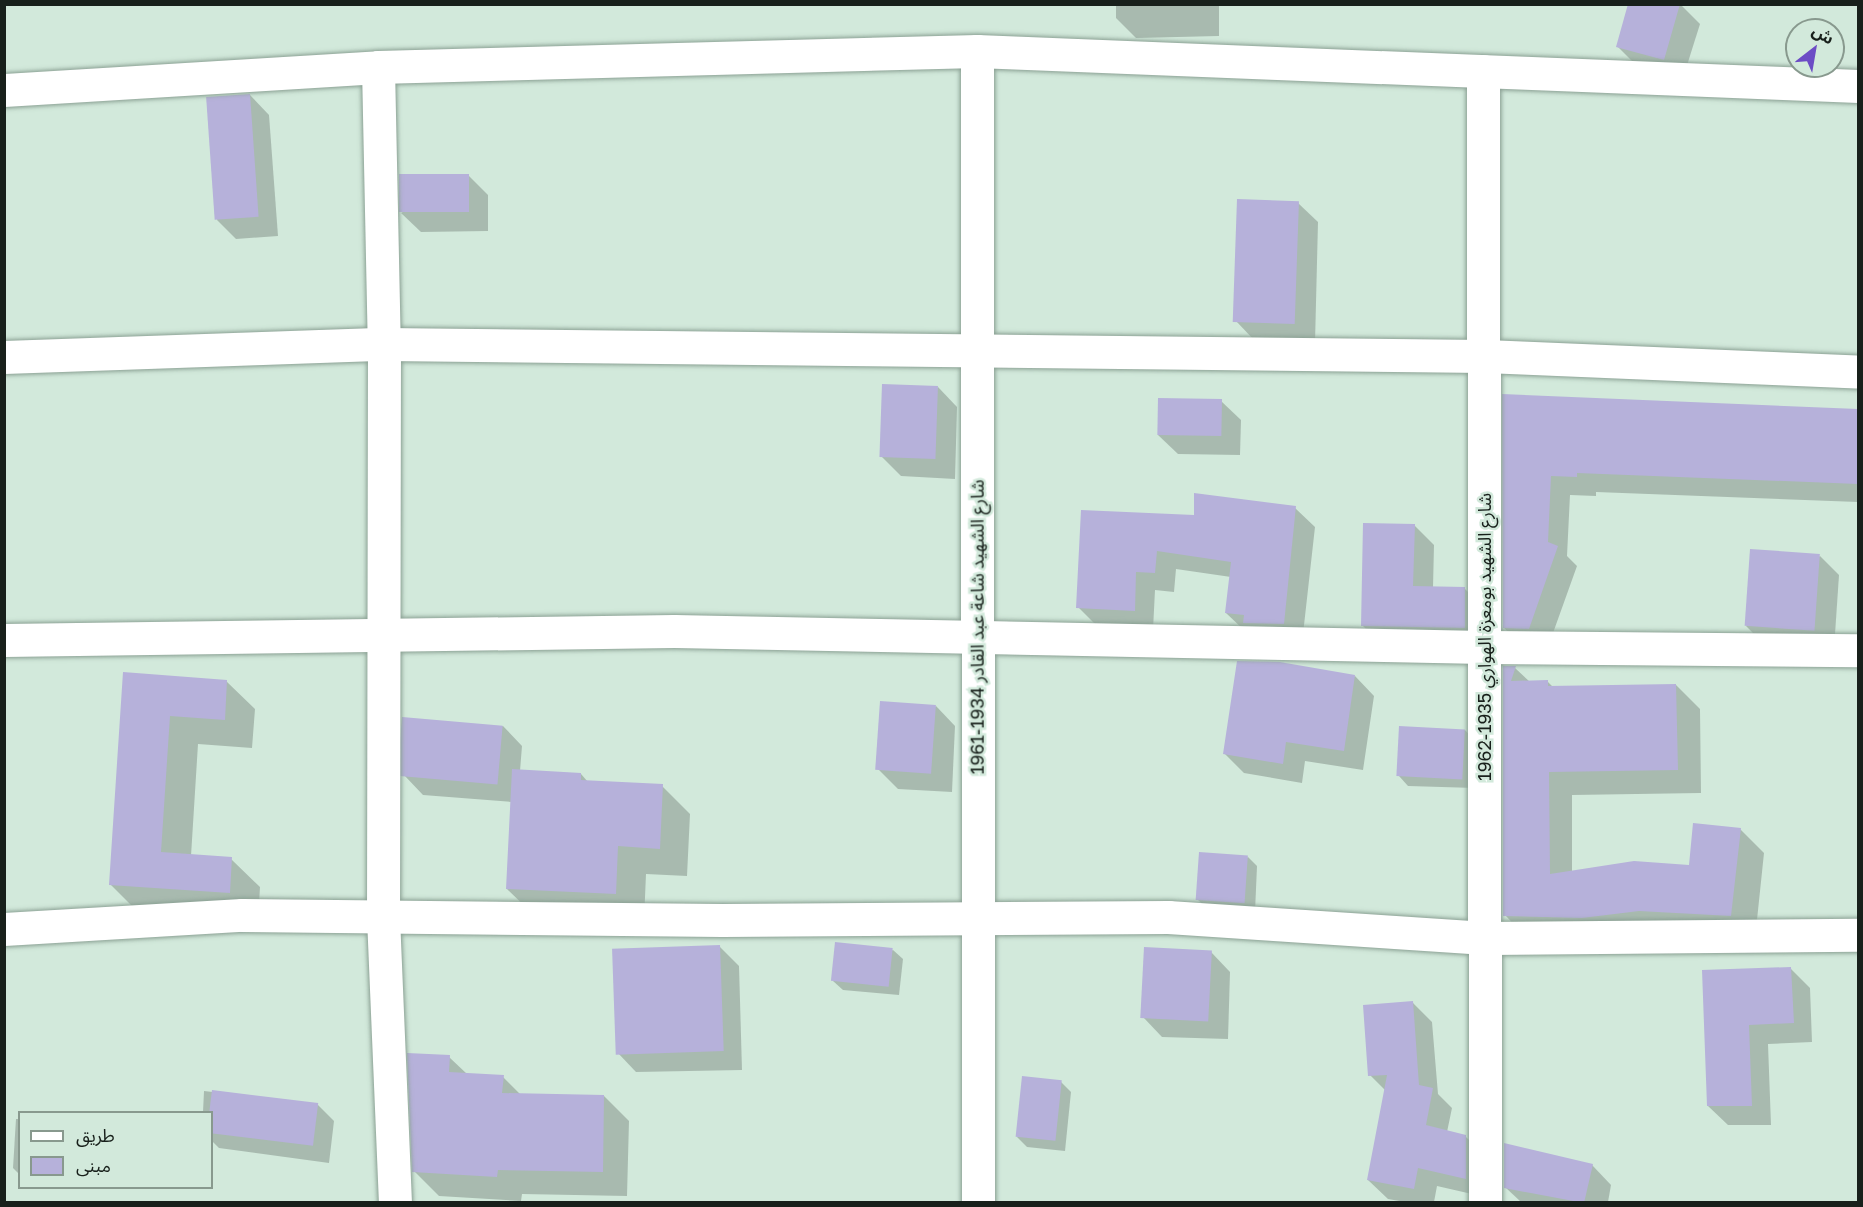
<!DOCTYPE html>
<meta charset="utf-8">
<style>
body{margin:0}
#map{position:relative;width:1863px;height:1207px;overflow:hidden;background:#d2e9db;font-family:"Golos Text","Noto Sans Arabic",sans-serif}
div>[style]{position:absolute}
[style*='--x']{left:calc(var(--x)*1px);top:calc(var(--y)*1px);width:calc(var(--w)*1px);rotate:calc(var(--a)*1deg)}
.shadow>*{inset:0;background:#0003}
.building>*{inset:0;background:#b6b1da;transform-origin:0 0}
.roads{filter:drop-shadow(0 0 2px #8ba194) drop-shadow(0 0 2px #8ba194)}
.minor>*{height:33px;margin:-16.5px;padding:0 16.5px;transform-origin:16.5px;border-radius:16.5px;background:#fff}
span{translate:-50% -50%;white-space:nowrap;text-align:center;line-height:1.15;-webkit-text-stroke:5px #d2e9db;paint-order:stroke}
.street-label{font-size:18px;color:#18201b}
.frame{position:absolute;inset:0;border:6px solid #18201b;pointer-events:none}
.legend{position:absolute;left:18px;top:1111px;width:195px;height:78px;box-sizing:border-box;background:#d2e9db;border:2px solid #88998e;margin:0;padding:8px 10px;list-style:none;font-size:18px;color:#18201b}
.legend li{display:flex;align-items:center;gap:12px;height:30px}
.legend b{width:30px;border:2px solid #88998e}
.north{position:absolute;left:1785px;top:18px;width:60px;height:60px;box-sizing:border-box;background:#d2e9db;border:2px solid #88998e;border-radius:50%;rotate:31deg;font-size:16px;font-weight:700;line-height:24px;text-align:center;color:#18201b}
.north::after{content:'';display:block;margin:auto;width:21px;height:27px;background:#6c4cc5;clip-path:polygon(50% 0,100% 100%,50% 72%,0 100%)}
</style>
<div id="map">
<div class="shadow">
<i style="clip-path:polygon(1116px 4px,1219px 4px,1219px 36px,1136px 38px,1116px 18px)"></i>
<i style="clip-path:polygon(1630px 4px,1680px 4px,1700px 24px,1683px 78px,1637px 66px,1617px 46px)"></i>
<i style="clip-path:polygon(250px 95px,269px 115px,278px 236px,236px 239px,217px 220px)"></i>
<i style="clip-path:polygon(468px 175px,488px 195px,488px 231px,421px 232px,401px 213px)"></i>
<i style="clip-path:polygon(1298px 203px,1318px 222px,1315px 343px,1255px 341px,1236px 321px)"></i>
<i style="clip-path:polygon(938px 387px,957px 407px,955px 479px,901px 476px,882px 457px)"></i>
<i style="clip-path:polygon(1504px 396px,1858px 410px,1858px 502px,1596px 492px,1596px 496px,1570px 495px,1567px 556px,1577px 566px,1548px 647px,1524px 647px,1504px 628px)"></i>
<i style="clip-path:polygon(1221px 401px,1241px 420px,1240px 455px,1178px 454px,1158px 435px)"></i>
<i style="clip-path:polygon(1295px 508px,1315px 527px,1302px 643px,1246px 632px,1226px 613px,1231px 577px,1176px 569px,1174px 592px,1155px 590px,1153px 630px,1097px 626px,1078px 607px,1195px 516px)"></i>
<i style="clip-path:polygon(1414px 525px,1434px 545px,1433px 588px,1465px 589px,1484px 608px,1484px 647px,1382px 645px,1362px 625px)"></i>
<i style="clip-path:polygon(1820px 556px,1839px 575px,1834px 649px,1765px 645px,1746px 626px)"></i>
<i style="clip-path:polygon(1504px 667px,1515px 668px,1530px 682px,1548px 682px,1553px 687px,1676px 685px,1700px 709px,1701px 793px,1572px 795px,1572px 872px,1690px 866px,1740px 829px,1764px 853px,1755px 939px,1528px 939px,1505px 915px)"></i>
<i style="clip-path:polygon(125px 674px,226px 681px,255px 709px,252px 748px,198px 744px,191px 856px,231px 859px,260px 887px,258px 921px,139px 913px,110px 884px)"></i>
<i style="clip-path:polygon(1355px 676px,1374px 696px,1363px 770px,1305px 761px,1302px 783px,1244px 773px,1225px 754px)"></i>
<i style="clip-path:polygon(936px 706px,955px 726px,952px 792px,898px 789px,879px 770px)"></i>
<i style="clip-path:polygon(503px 726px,522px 746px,520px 771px,581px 774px,588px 782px,662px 786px,690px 814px,687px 876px,646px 874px,644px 921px,536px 917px,507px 889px,512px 802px,423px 795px,404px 775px)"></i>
<i style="clip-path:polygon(1465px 730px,1474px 740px,1475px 788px,1408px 786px,1399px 776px)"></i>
<i style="clip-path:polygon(1248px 857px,1257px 866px,1255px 912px,1208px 909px,1198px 900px)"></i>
<i style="clip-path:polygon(719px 946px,739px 966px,742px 1070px,636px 1072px,617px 1052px)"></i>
<i style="clip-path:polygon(893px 950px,903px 959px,899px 995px,843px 990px,833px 981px)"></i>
<i style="clip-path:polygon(1211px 952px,1230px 972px,1228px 1039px,1162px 1037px,1143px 1017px)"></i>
<i style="clip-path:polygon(1790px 968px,1810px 988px,1812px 1042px,1768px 1044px,1771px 1125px,1728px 1125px,1708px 1106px,1703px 971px)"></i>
<i style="clip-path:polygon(1413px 1003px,1432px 1022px,1438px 1094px,1452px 1108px,1447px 1132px,1465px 1136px,1485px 1156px,1485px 1197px,1437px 1186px,1434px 1202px,1405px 1202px,1388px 1199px,1368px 1180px,1385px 1090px,1370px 1075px)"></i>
<i style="clip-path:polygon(449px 1057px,467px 1074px,503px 1077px,521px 1095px,604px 1096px,629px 1121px,627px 1196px,522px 1194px,521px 1201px,439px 1196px,414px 1171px)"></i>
<i style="clip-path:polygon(1061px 1082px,1071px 1092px,1065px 1151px,1027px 1147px,1017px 1137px)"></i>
<i style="clip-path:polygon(204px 1091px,317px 1104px,334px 1121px,329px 1163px,219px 1148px,212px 1141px,212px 1112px,203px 1112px)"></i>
<i style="clip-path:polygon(16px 1119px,20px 1119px,20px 1175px,13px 1168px)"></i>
<i style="clip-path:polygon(1592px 1165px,1611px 1185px,1608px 1202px,1521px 1202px,1505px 1187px)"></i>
</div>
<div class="building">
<i style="clip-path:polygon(1628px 4px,1680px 4px,1664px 60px,1616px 47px)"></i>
<i style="left:250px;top:94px;width:123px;height:44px;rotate:86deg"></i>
<i style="left:469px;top:174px;width:38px;height:70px;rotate:90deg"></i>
<i style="left:1237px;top:199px;width:62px;height:123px;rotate:2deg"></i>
<i style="left:882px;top:384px;width:56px;height:73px;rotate:2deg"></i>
<i style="clip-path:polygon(1502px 394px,1858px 409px,1858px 484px,1577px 473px,1577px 477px,1551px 476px,1548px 542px,1558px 546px,1529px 629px,1503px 628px)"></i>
<i style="left:1158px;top:398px;width:64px;height:37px;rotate:1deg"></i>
<i style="clip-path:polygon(1194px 493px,1296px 506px,1284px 624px,1243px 623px,1244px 615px,1225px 613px,1231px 562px,1157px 551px,1155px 573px,1136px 572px,1135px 611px,1076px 608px,1081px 510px,1194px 515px)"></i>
<i style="clip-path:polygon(1363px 523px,1415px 524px,1413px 586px,1465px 587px,1465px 628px,1361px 626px)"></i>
<i style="left:1750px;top:549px;width:70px;height:77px;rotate:4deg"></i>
<i style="clip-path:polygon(1237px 661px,1280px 662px,1355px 675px,1344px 751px,1286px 742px,1283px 764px,1223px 754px)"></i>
<i style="clip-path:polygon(1503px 666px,1516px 666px,1511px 681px,1548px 680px,1548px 686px,1676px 684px,1678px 770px,1549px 772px,1550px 874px,1634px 861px,1689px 865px,1693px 823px,1741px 828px,1731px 916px,1639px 911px,1582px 918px,1503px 916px)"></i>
<i style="clip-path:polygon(123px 672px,227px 680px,225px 720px,170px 716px,161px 852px,232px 857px,230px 893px,109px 885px)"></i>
<i style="left:880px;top:701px;width:56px;height:69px;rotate:4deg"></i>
<i style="left:402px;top:717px;width:101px;height:59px;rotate:5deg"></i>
<i style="left:1399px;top:726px;width:66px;height:50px;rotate:3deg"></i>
<i style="clip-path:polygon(512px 769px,581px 773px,581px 780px,663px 784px,660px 849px,618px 846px,616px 894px,506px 889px)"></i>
<i style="left:1199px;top:852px;width:49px;height:48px;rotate:4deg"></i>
<i style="left:835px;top:942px;width:58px;height:39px;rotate:6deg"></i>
<i style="left:720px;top:945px;width:106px;height:108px;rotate:88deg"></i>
<i style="left:1144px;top:947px;width:68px;height:71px;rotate:3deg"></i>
<i style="clip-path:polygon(1791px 967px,1794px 1023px,1749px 1025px,1752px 1106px,1707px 1106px,1702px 970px)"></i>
<i style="clip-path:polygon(1413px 1001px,1419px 1085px,1433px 1088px,1426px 1125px,1466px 1135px,1466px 1179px,1418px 1168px,1414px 1189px,1367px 1180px,1387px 1075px,1368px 1076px,1363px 1005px)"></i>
<i style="clip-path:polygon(407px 1053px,450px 1055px,449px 1072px,504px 1075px,502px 1093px,604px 1095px,603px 1172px,498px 1170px,497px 1177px,412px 1172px)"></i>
<i style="left:1022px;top:1076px;width:40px;height:61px;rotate:6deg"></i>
<i style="left:212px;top:1090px;width:107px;height:43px;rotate:7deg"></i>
<i style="clip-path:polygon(1504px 1143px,1593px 1164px,1584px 1203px,1504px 1188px)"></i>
</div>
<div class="roads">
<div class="minor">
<i style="--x:977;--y:51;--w:1151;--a:89.95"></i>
<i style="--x:378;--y:67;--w:277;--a:88.8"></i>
<i style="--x:384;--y:344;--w:573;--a:90.1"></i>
<i style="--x:383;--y:917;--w:285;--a:87.6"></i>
<i style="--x:1483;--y:71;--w:1131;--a:89.9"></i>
<i style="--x:4;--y:90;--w:375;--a:-3.5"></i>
<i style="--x:378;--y:67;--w:599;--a:-1.53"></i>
<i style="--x:977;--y:51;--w:882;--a:2.28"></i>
<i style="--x:4;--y:357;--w:380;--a:-2"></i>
<i style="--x:384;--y:344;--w:1100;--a:0.63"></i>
<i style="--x:1484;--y:356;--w:374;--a:2.4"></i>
<i style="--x:4;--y:640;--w:670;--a:-0.77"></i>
<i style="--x:674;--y:631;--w:810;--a:1.13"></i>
<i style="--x:1484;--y:647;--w:374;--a:0.5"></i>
<i style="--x:4;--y:929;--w:238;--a:-3.4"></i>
<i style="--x:242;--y:915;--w:480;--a:0.6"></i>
<i style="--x:722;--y:920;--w:446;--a:-0.4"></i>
<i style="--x:1168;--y:917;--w:318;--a:3.8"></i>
<i style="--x:1485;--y:938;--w:373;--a:-0.5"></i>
</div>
</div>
<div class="street-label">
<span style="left:977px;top:627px;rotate:-90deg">شارع الشهيد شاعة عبد القادر 1934-1961</span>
<span style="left:1484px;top:637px;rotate:-90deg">شارع الشهيد بومعزة الهواري 1935-1962</span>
</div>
<div class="frame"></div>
<ul class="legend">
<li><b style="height:8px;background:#fff"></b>طريق</li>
<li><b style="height:16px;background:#b6b1da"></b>مبنى</li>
</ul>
<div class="north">ش</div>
</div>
